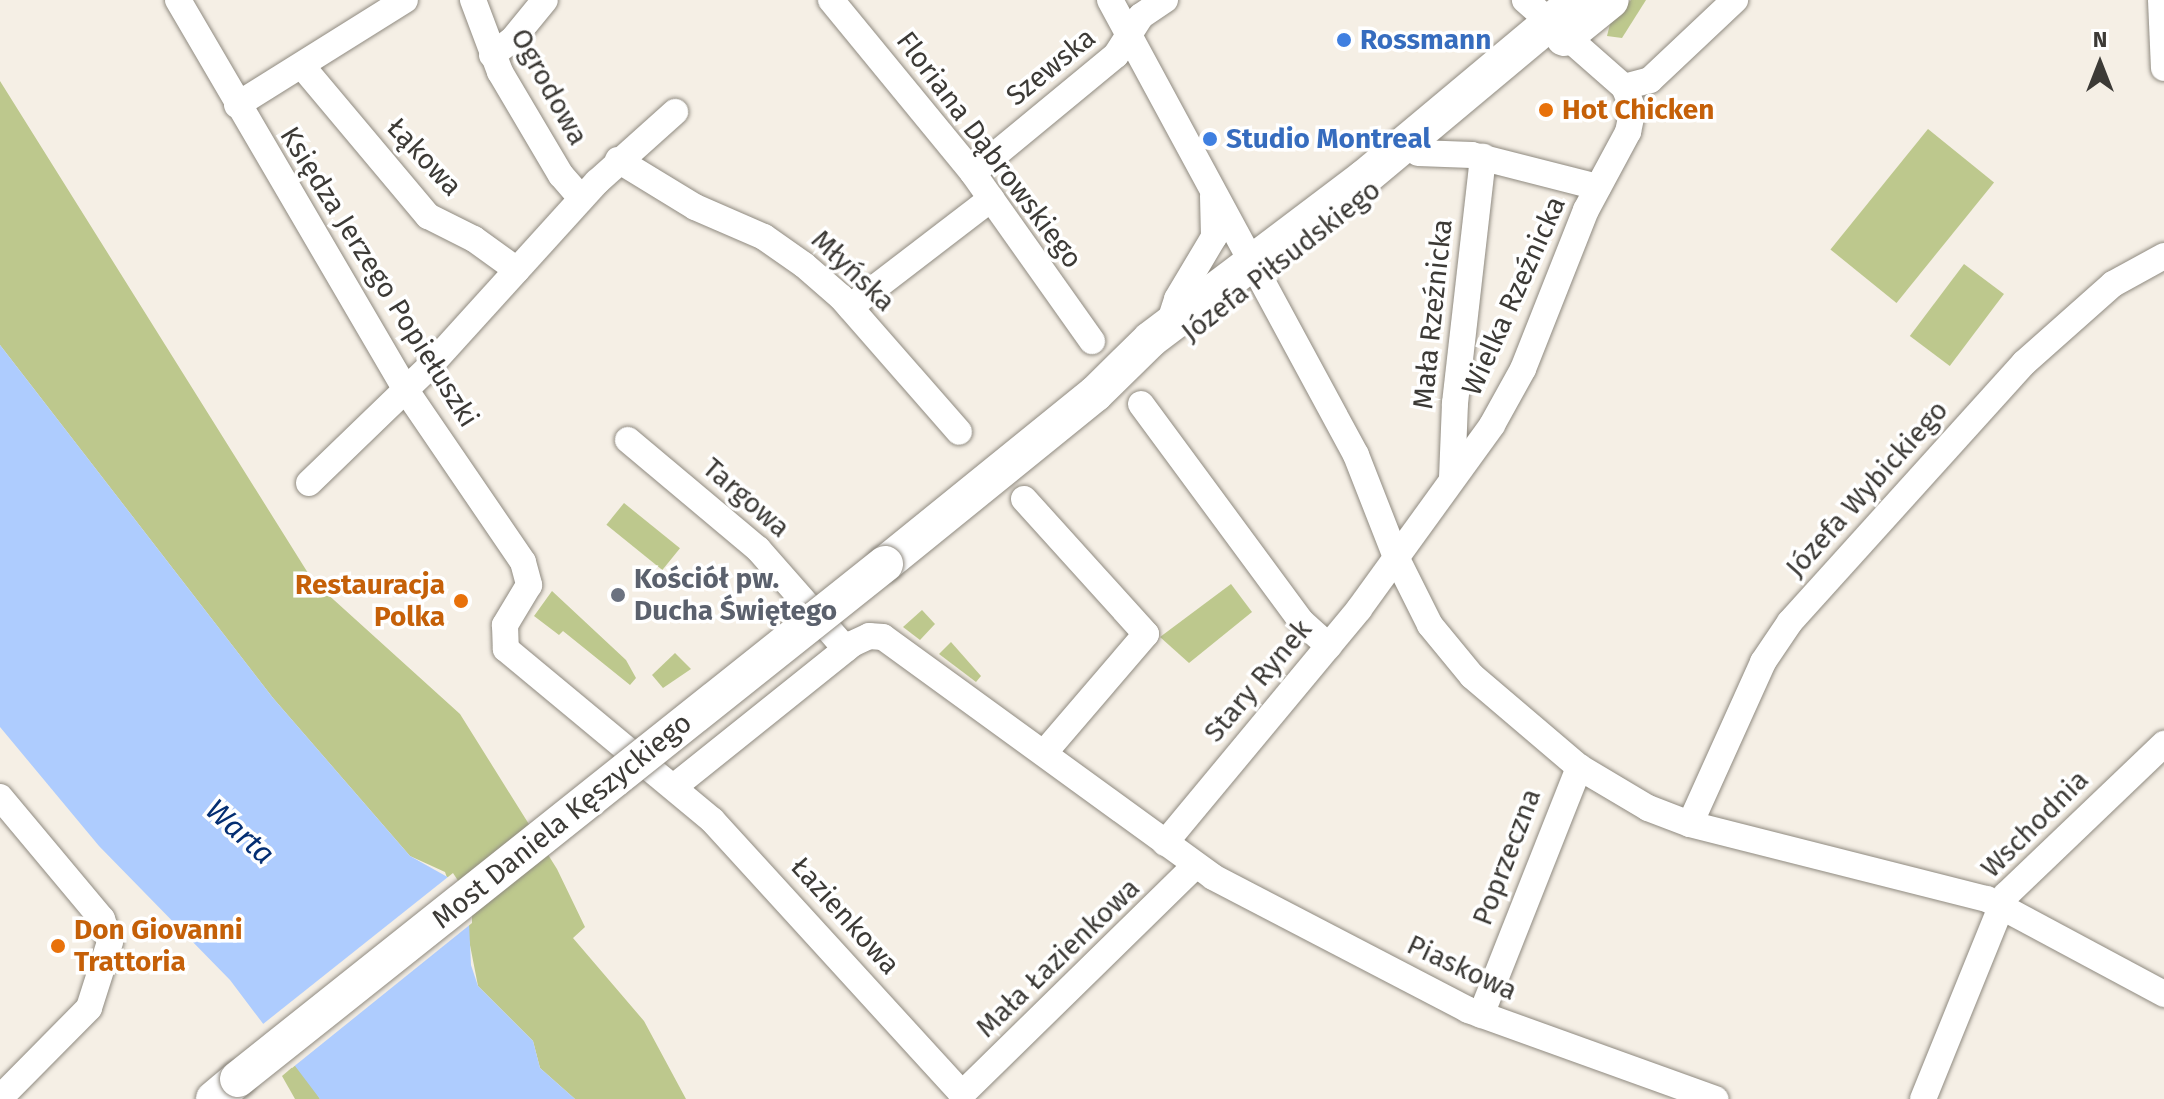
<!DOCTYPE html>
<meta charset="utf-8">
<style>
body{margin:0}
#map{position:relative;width:2164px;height:1099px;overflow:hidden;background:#f5efe5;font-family:"Fira Sans",sans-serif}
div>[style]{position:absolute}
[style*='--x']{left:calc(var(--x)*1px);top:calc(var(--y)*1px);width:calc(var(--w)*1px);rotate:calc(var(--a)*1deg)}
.green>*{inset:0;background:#bdc88d;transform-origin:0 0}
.water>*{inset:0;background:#aeccfe}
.pier>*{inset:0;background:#f5efe5}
.roads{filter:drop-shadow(0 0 2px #8f8a80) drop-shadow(0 0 2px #8f8a80)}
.street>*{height:26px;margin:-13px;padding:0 13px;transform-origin:13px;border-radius:13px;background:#fff}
.secondary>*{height:36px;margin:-18px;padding:0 18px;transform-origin:18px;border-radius:18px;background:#fff}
.bridges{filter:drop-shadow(0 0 2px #8f8a80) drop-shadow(0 0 2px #8f8a80)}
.secondary-bridge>*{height:36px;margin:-18px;padding:0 18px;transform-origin:18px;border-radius:18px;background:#fff}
.dots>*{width:22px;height:22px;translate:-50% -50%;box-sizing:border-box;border:4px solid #fff;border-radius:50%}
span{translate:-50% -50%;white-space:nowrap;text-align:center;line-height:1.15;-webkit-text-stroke:7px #fff;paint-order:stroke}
.shop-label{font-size:28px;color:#366cbe;font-weight:700}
.left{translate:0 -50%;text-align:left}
.street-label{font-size:28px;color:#3c3a36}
.food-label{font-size:28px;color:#c56008;font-weight:700}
.right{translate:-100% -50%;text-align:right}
.worship-label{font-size:28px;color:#5b616d;font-weight:700}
.water-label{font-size:30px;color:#042e72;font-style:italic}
.north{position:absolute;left:2060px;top:24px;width:80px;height:80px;-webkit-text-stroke:6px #fff;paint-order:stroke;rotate:0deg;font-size:22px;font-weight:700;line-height:32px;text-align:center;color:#3c3a36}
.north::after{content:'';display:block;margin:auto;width:28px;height:36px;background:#3c3a36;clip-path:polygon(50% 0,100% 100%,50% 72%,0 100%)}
</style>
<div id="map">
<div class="green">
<i style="clip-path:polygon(1631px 0,1646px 0,1622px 38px,1607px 36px,1612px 16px)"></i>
<i style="clip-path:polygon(0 81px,313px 581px,460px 714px,557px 869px,585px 927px,573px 938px,644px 1021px,686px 1099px,575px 1099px,540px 1068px,533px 1041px,478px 986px,469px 940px,445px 872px,410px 856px,273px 698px,0 345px)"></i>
<i style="left:1928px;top:129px;width:85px;height:155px;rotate:39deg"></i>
<i style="left:1964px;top:264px;width:50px;height:90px;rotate:37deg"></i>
<i style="left:624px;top:503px;width:72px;height:28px;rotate:39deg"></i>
<i style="clip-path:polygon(1231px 584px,1252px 612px,1189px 663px,1160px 637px)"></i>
<i style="clip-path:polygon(552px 591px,626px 660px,636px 678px,630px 685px,563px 631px,559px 635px,534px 616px)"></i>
<i style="clip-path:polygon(922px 610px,935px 624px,920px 640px,903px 627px)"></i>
<i style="clip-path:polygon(951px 642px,981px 676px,976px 682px,939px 654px)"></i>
<i style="clip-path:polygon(675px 653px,691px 669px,663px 688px,652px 675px)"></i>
<i style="clip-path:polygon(295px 1065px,307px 1078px,320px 1099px,295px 1099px,282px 1076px)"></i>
</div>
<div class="water">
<i style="clip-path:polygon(0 345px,273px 698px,410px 856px,460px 884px,468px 903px,471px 965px,478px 986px,533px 1041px,540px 1068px,575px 1099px,320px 1099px,230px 980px,99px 846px,0 727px)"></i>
</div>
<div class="pier">
<i style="clip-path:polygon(453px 873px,472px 902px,472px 923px,292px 1068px,258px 1028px)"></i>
</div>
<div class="roads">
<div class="street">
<i style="--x:178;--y:0;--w:450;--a:59.7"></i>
<i style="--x:405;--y:389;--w:209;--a:55.7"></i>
<i style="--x:523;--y:562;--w:24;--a:75"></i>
<i style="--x:529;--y:585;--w:47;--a:121"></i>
<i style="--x:505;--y:625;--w:24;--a:88"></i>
<i style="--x:506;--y:649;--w:268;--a:39.7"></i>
<i style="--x:712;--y:820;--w:371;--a:47.6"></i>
<i style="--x:962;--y:1094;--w:326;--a:-44.4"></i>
<i style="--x:473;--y:0;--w:77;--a:69.4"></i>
<i style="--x:500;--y:72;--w:120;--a:59.4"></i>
<i style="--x:561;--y:175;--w:30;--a:49"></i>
<i style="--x:831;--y:0;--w:224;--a:50.6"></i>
<i style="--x:973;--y:173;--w:206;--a:54.7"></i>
<i style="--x:1110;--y:0;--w:517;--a:61.6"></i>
<i style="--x:1356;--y:455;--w:110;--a:68.6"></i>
<i style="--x:1396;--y:557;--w:76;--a:63.4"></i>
<i style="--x:1430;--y:625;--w:66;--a:50.5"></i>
<i style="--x:1472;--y:676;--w:140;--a:40.4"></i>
<i style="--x:1579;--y:767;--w:80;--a:30.7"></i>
<i style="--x:1648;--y:808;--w:45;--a:20.9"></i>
<i style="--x:1690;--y:824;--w:306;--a:14.2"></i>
<i style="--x:1987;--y:899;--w:201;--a:28.2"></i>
<i style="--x:2161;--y:0;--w:68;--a:87.5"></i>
<i style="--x:492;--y:55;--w:26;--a:-37"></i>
<i style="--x:513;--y:39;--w:50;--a:-50.6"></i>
<i style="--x:302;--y:66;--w:196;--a:50"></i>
<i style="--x:428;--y:216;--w:51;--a:26.6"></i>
<i style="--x:474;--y:239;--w:53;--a:35.8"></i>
<i style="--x:1624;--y:87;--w:27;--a:-15"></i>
<i style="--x:1650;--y:80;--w:117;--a:-43.3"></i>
<i style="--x:237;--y:105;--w:198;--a:-32"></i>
<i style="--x:1418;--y:153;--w:54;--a:2.1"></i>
<i style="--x:1472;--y:155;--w:130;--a:14.3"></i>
<i style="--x:618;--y:160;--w:90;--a:31.4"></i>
<i style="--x:695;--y:207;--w:75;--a:23.5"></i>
<i style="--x:764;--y:237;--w:49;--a:35"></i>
<i style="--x:804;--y:265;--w:49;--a:40.9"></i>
<i style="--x:841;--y:297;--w:179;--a:48.8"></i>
<i style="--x:973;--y:173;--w:185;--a:-39.5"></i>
<i style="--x:1116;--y:55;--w:46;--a:-57.3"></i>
<i style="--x:1141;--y:16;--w:29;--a:-34"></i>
<i style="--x:850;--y:307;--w:178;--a:-37.5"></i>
<i style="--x:1169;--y:324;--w:26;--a:-72"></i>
<i style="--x:1177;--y:299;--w:72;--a:-59.2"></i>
<i style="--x:1214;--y:237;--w:41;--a:-91.4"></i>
<i style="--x:1141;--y:404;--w:271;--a:53.6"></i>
<i style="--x:1302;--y:622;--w:36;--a:42"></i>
<i style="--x:628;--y:440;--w:170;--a:40"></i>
<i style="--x:758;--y:549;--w:133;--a:48.7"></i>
<i style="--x:1452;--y:478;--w:75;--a:-87.7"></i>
<i style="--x:1455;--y:403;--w:248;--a:-83.5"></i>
<i style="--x:309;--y:483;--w:167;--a:-44"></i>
<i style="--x:429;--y:367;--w:250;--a:-47.8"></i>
<i style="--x:597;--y:182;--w:105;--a:-41.9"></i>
<i style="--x:1024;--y:499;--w:182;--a:47.9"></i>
<i style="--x:1146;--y:634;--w:157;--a:130.6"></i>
<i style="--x:675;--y:786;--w:227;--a:-38.7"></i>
<i style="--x:852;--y:644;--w:19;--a:-25"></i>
<i style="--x:869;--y:636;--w:14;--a:4"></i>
<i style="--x:883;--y:637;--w:408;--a:36"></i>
<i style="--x:1213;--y:877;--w:288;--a:27.5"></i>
<i style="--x:1468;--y:1010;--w:263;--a:19.8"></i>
<i style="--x:0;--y:797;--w:159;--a:50.1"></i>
<i style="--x:102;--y:919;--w:24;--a:71"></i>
<i style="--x:110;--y:942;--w:69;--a:107.7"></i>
<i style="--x:89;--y:1008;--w:127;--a:134.7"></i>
<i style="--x:1690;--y:824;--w:178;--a:-65.7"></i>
<i style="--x:1763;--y:662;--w:48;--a:-56"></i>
<i style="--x:1790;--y:622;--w:349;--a:-47.9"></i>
<i style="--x:2024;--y:363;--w:119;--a:-41.6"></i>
<i style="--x:2113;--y:284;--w:58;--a:-28.8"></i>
<i style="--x:1165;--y:843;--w:304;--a:-50.3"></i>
<i style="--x:1359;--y:609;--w:227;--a:-54.1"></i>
<i style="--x:1492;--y:425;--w:64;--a:-61"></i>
<i style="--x:1523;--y:369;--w:171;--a:-68.4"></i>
<i style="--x:1586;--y:210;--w:89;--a:-61.7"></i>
<i style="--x:1628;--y:132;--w:24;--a:-78"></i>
<i style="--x:1633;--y:109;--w:24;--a:-112"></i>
<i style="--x:1624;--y:87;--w:132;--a:-138.7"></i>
<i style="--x:1481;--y:1015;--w:267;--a:-68.4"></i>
<i style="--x:1923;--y:1099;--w:220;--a:-67.9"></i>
<i style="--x:2006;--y:895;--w:219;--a:-43.7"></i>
</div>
<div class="secondary">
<i style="--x:1564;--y:38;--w:60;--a:-39"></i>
<i style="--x:885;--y:564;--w:270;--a:-39"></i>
<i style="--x:1095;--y:394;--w:78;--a:-44.5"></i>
<i style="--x:1151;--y:339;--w:267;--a:-37.1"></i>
<i style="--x:1364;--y:178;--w:278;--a:-39.9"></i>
<i style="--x:214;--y:1099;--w:31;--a:-40"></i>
</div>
</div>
<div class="bridges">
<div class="secondary-bridge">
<i style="--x:238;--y:1079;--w:827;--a:-38.52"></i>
</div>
</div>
<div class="dots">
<i style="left:1344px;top:40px;background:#3f7fe0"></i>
<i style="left:1546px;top:110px;background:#e8710a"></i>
<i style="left:1210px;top:139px;background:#3f7fe0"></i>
<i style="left:618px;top:595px;background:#6b7280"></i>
<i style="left:461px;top:601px;background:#e8710a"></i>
<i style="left:58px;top:946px;background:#e8710a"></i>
</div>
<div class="shop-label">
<span class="left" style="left:1360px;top:40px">Rossmann</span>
<span class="left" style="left:1226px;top:139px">Studio Montreal</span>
</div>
<div class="street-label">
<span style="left:1051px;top:67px;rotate:-39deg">Szewska</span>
<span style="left:549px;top:87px;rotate:61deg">Ogrodowa</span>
<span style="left:989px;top:150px;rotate:53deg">Floriana Dąbrowskiego</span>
<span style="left:424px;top:157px;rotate:47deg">Łąkowa</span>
<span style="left:1281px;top:261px;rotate:-38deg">Józefa Piłsudskiego</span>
<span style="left:853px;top:271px;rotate:44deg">Młyńska</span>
<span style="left:379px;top:277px;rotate:58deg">Księdza Jerzego Popiełuszki</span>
<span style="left:1514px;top:296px;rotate:-66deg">Wielka Rzeźnicka</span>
<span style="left:1433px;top:314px;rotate:-84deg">Mała Rzeźnicka</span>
<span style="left:1867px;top:489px;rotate:-48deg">Józefa Wybickiego</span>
<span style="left:746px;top:498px;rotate:41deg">Targowa</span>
<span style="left:1258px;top:681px;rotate:-50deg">Stary Rynek</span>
<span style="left:562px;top:821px;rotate:-39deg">Most Daniela Kęszyckiego</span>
<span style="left:2035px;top:824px;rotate:-45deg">Wschodnia</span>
<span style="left:1507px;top:857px;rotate:-69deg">Poprzeczna</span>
<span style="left:845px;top:916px;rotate:48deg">Łazienkowa</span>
<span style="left:1058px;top:958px;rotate:-44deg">Mała Łazienkowa</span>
<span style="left:1462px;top:968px;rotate:25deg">Piaskowa</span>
</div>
<div class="food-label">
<span class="left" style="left:1562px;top:110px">Hot Chicken</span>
<span class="right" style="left:445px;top:601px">Restauracja<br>Polka</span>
<span class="left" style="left:74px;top:946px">Don Giovanni<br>Trattoria</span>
</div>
<div class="worship-label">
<span class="left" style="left:634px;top:595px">Kościół pw.<br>Ducha Świętego</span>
</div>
<div class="water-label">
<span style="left:240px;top:832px;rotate:42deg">Warta</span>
</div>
<div class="north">N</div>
</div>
